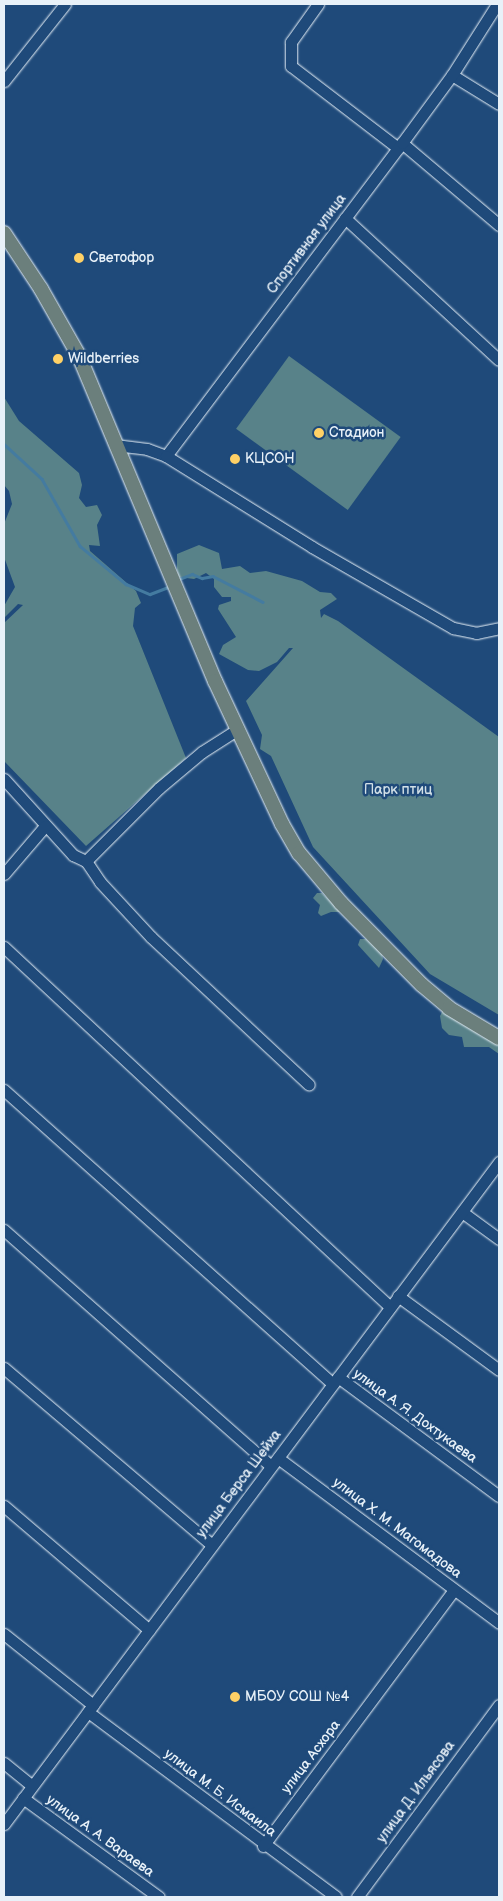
<!DOCTYPE html>
<meta charset="utf-8">
<style>
body{margin:0}
#map{position:relative;width:503px;height:1901px;overflow:hidden;background:#1f4a7a;font-family:"Balsamiq Sans",sans-serif}
div>[style]{position:absolute}
[style*='--x']{left:calc(var(--x)*1px);top:calc(var(--y)*1px);width:calc(var(--w)*1px);rotate:calc(var(--a)*1deg)}
.green>*{inset:0;background:#588289;transform-origin:0 0}
.stream>*{height:2.5px;margin:-1.25px;padding:0 1.25px;transform-origin:1.25px;border-radius:1.25px;background:#447ba0}
.roads{filter:drop-shadow(0 0 1px #e8f1f8) drop-shadow(0 0 1px #e8f1f8)}
.minor>*{height:11px;margin:-5.5px;padding:0 5.5px;transform-origin:5.5px;border-radius:5.5px;background:#1f4a7a}
.major>*{height:14px;margin:-7px;padding:0 7px;transform-origin:7px;border-radius:7px;background:#6b7f7c}
.dots>*{width:14px;height:14px;translate:-50% -50%;box-sizing:border-box;border:2px solid #1f4a7a;border-radius:50%}
span{translate:-50% -50%;white-space:nowrap;text-align:center;line-height:1.15;-webkit-text-stroke:5px #1f4a7a;paint-order:stroke}
.street-label{font-size:14px;color:#e8f1f8}
.poi-label{font-size:14px;color:#e8f1f8}
.left{translate:0 -50%;text-align:left}
.park-label{font-size:14px;color:#d2e0e7}
.frame{position:absolute;inset:0;border:5px solid #e8f1f8;pointer-events:none}
</style>
<div id="map">
<div class="green">
<i style="left:289px;top:356px;width:138px;height:90px;rotate:36deg"></i>
<i style="clip-path:polygon(4px 397px,19px 421px,79px 473px,82px 485px,79px 498px,86px 507px,97px 505px,102px 515px,97px 525px,100px 546px,89px 545px,90px 551px,136px 591px,141px 603px,135px 608px,133px 626px,186px 758px,86px 846px,4px 761px,4px 623px,23px 605px,18px 604px,4px 618px,4px 606px,15px 587px,4px 557px,4px 524px,12px 504px,9px 491px,4px 485px)"></i>
<i style="clip-path:polygon(199px 545px,219px 553px,222px 569px,240px 566px,250px 573px,266px 571px,302px 581px,320px 592px,331px 593px,337px 599px,320px 610px,321px 618px,324px 614px,338px 621px,499px 737px,499px 1015px,430px 974px,313px 847px,271px 756px,260px 749px,262px 735px,246px 701px,293px 648px,289px 648px,277px 662px,259px 671px,248px 670px,219px 654px,223px 645px,236px 637px,218px 609px,219px 605px,231px 601px,231px 597px,222px 597px,214px 587px,214px 579px,206px 573px,194px 579px,179px 577px,177px 570px,177px 554px)"></i>
<i style="clip-path:polygon(317px 893px,322px 893px,341px 912px,331px 912px,321px 916px,318px 913px,320px 905px,313px 898px)"></i>
<i style="clip-path:polygon(360px 939px,366px 939px,382px 954px,383px 959px,379px 968px,358px 945px)"></i>
<i style="clip-path:polygon(443px 1010px,449px 1010px,481px 1036px,499px 1044px,499px 1054px,489px 1047px,464px 1047px,462px 1037px,449px 1035px,442px 1028px,440px 1016px)"></i>
</div>
<div class="stream">
<i style="--x:4;--y:444;--w:52;--a:42.6"></i>
<i style="--x:42;--y:479;--w:77;--a:60.4"></i>
<i style="--x:80;--y:546;--w:60;--a:39.6"></i>
<i style="--x:126;--y:584;--w:26;--a:23"></i>
<i style="--x:150;--y:594;--w:19;--a:-21"></i>
<i style="--x:179;--y:579;--w:14;--a:-21"></i>
<i style="--x:192;--y:574;--w:11;--a:22"></i>
<i style="--x:202;--y:578;--w:11;--a:-10"></i>
<i style="--x:213;--y:576;--w:56;--a:27.5"></i>
</div>
<div class="roads">
<div class="minor">
<i style="--x:318;--y:4;--w:47;--a:125.4"></i>
<i style="--x:291;--y:42;--w:24;--a:90"></i>
<i style="--x:291;--y:66;--w:135;--a:37.5"></i>
<i style="--x:452;--y:75;--w:55;--a:31.7"></i>
<i style="--x:4;--y:81;--w:98;--a:-51.6"></i>
<i style="--x:402;--y:143;--w:127;--a:40.2"></i>
<i style="--x:345;--y:218;--w:209;--a:42.7"></i>
<i style="--x:115;--y:445;--w:32;--a:7"></i>
<i style="--x:147;--y:449;--w:20;--a:20"></i>
<i style="--x:166;--y:456;--w:392;--a:-53"></i>
<i style="--x:402;--y:143;--w:84;--a:-53.7"></i>
<i style="--x:452;--y:75;--w:84;--a:-57.6"></i>
<i style="--x:166;--y:456;--w:172;--a:31.9"></i>
<i style="--x:312;--y:547;--w:163;--a:29.9"></i>
<i style="--x:453;--y:628;--w:24;--a:12"></i>
<i style="--x:476;--y:633;--w:24;--a:-12"></i>
<i style="--x:4;--y:779;--w:103;--a:47.8"></i>
<i style="--x:73;--y:855;--w:14;--a:25"></i>
<i style="--x:86;--y:861;--w:25;--a:56"></i>
<i style="--x:100;--y:882;--w:75;--a:47.2"></i>
<i style="--x:151;--y:937;--w:216;--a:43.1"></i>
<i style="--x:86;--y:861;--w:103;--a:-45"></i>
<i style="--x:159;--y:788;--w:56;--a:-39.9"></i>
<i style="--x:202;--y:752;--w:43;--a:-32.6"></i>
<i style="--x:4;--y:874;--w:63;--a:-49.5"></i>
<i style="--x:4;--y:947;--w:528;--a:43"></i>
<i style="--x:4;--y:1090;--w:441;--a:41.8"></i>
<i style="--x:462;--y:1212;--w:46;--a:36.1"></i>
<i style="--x:4;--y:1230;--w:356;--a:41.5"></i>
<i style="--x:398;--y:1296;--w:125;--a:36.2"></i>
<i style="--x:4;--y:1368;--w:273;--a:40.4"></i>
<i style="--x:338;--y:1377;--w:200;--a:36.5"></i>
<i style="--x:278;--y:1458;--w:276;--a:36.7"></i>
<i style="--x:4;--y:1506;--w:191;--a:40.5"></i>
<i style="--x:4;--y:1634;--w:114;--a:38.6"></i>
<i style="--x:88;--y:1712;--w:309;--a:36.7"></i>
<i style="--x:4;--y:1763;--w:36;--a:39"></i>
<i style="--x:23;--y:1798;--w:168;--a:36.1"></i>
<i style="--x:4;--y:1824;--w:827;--a:-53.21"></i>
<i style="--x:263;--y:1846;--w:319;--a:-53.3"></i>
<i style="--x:357;--y:1897;--w:239;--a:-53.5"></i>
</div>
<div class="major">
<i style="--x:4;--y:233;--w:67;--a:56.5"></i>
<i style="--x:41;--y:289;--w:77;--a:60.4"></i>
<i style="--x:79;--y:356;--w:352;--a:67.3"></i>
<i style="--x:215;--y:681;--w:158;--a:64.9"></i>
<i style="--x:282;--y:824;--w:34;--a:60"></i>
<i style="--x:299;--y:853;--w:65;--a:50"></i>
<i style="--x:341;--y:903;--w:115;--a:45.4"></i>
<i style="--x:422;--y:985;--w:35;--a:40"></i>
<i style="--x:449;--y:1008;--w:58;--a:31"></i>
</div>
</div>
<div class="dots">
<i style="left:79px;top:258px;background:#ffd166"></i>
<i style="left:58px;top:359px;background:#ffd166"></i>
<i style="left:319px;top:433px;background:#ffd166"></i>
<i style="left:235px;top:459px;background:#ffd166"></i>
<i style="left:235px;top:1697px;background:#ffd166"></i>
</div>
<div class="street-label">
<span style="left:307px;top:244px;rotate:-53deg">Спортивная улица</span>
<span style="left:415px;top:1416px;rotate:36deg">улица А. Я. Дохтукаева</span>
<span style="left:239px;top:1484px;rotate:-53deg">улица Берса Шейха</span>
<span style="left:397px;top:1528px;rotate:37deg">улица Х. М. Магомадова</span>
<span style="left:311px;top:1757px;rotate:-53deg">улица Асхора</span>
<span style="left:416px;top:1792px;rotate:-54deg">улица Д. Ильясова</span>
<span style="left:220px;top:1793px;rotate:37deg">улица М. Б. Исмаила</span>
<span style="left:100px;top:1836px;rotate:36deg">улица А. А. Вараева</span>
</div>
<div class="poi-label">
<span class="left" style="left:89px;top:258px">Светофор</span>
<span class="left" style="left:68px;top:359px">Wildberries</span>
<span class="left" style="left:329px;top:433px">Стадион</span>
<span class="left" style="left:245px;top:459px">КЦСОН</span>
<span class="left" style="left:245px;top:1697px">МБОУ СОШ №4</span>
</div>
<div class="park-label">
<span style="left:398px;top:790px">Парк птиц</span>
</div>
<div class="frame"></div>
</div>
